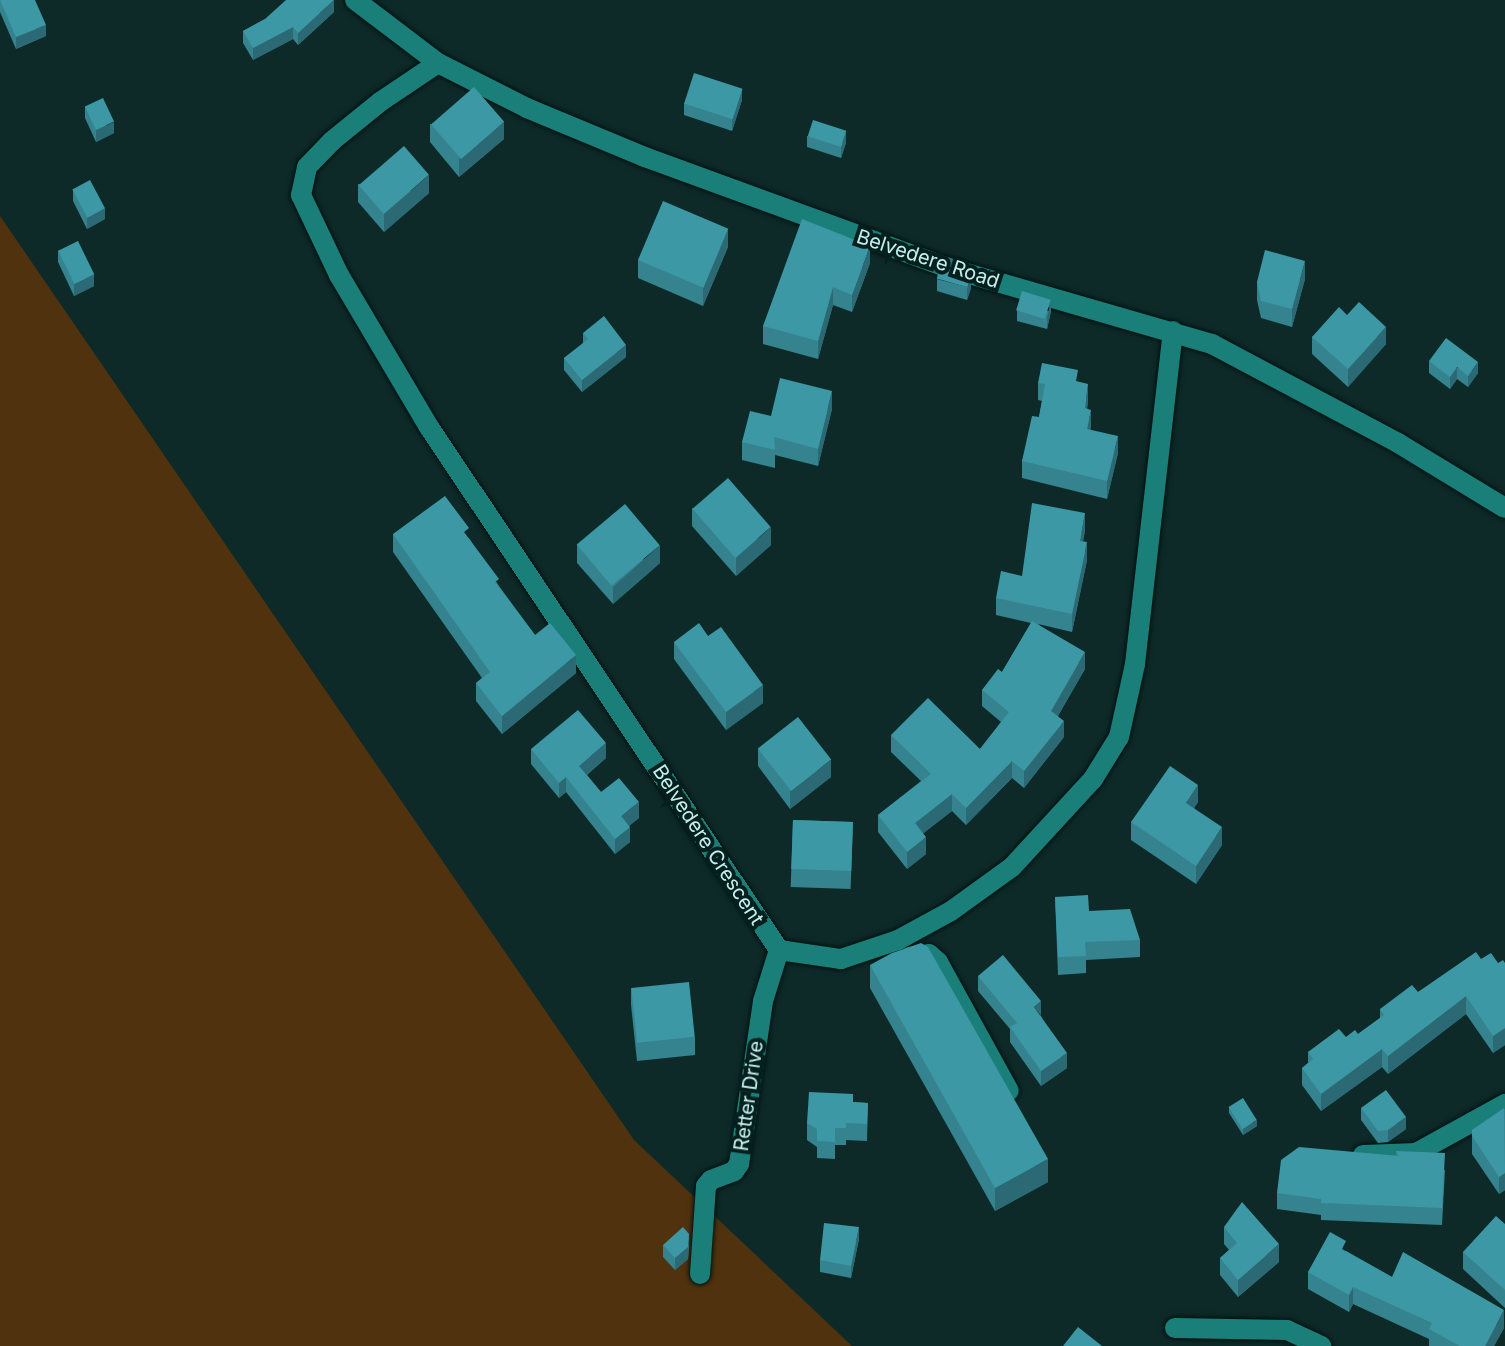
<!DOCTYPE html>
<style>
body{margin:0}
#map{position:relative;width:1505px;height:1346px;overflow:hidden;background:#0d2a28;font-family:Inter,sans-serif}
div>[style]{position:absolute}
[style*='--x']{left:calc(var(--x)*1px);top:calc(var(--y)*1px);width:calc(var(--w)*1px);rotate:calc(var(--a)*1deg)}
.green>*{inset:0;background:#50330e}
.roads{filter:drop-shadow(0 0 2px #001211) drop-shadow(0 0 2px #001211)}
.street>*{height:20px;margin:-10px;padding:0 10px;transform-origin:10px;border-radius:10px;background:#1b7f79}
.wall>*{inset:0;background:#34838e;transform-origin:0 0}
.shaded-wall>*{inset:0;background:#2b6a74}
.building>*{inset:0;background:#3d98a5;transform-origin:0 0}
span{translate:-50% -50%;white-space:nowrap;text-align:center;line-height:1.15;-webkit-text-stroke:8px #03201e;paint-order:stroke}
.street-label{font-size:20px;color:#c5eeea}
</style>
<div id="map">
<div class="green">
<i style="clip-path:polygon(0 216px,634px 1140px,852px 1346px,0 1346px)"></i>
</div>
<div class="roads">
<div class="street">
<i style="--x:355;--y:0;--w:104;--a:37.2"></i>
<i style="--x:438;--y:63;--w:100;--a:26.8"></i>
<i style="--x:527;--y:108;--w:128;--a:22.6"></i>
<i style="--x:645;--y:157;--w:320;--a:20.1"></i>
<i style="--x:945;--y:267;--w:278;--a:16.1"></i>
<i style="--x:1212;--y:344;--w:211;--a:28"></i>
<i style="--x:1398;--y:443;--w:125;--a:31.3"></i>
<i style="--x:438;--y:63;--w:70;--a:146.1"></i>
<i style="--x:380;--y:102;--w:62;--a:140.9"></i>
<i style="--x:332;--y:141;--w:36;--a:134"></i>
<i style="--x:307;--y:167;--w:29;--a:102"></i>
<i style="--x:301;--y:195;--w:89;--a:64.6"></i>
<i style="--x:339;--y:275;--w:177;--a:59.4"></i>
<i style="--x:429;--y:427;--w:629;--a:56.21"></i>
<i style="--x:779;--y:950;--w:63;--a:8.3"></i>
<i style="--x:841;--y:959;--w:60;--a:-18.4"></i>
<i style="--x:898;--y:940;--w:60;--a:-28.7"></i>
<i style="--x:951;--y:911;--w:75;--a:-35.8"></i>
<i style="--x:1012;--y:867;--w:120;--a:-47.4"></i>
<i style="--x:1093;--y:779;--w:49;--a:-58.2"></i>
<i style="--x:1119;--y:737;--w:75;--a:-77.6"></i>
<i style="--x:1135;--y:664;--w:335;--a:-83.5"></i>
<i style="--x:910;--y:957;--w:19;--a:-9"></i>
<i style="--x:929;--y:954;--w:12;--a:42"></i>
<i style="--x:938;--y:962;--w:147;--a:61.2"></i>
<i style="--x:1363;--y:1155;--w:53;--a:-2.2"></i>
<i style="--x:1416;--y:1153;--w:102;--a:-28.8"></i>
<i style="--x:700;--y:1274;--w:88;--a:-86.1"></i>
<i style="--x:706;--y:1186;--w:8;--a:-50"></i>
<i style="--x:711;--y:1180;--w:25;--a:-21"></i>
<i style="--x:734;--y:1171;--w:9;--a:-54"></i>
<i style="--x:739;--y:1164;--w:165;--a:-81.6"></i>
<i style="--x:763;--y:1001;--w:53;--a:-72.6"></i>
<i style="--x:1175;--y:1328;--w:112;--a:1"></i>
<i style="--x:1287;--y:1330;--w:38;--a:25"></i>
</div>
</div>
<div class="wall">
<i style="clip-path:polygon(0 0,46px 36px,16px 49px,0 12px)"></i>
<i style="clip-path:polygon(334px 12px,298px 45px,293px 39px,253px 60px,243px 43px,243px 31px,265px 19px)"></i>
<i style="clip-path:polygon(742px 100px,732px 131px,684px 115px,684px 103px)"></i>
<i style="clip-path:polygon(85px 106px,114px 133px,96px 142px,85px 118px)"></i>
<i style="clip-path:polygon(430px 124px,504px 139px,459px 177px,430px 142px)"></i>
<i style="clip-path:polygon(807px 136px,846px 143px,841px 158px,807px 147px)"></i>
<i style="clip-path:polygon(358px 184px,429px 193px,384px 232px,358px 202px)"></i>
<i style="clip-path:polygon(73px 190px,105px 219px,87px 229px,73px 201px)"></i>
<i style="clip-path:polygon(728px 247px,703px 306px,638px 278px,638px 260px)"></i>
<i style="clip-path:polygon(58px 250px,94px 286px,74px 296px,58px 262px)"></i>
<i style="clip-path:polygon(870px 263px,852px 312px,833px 305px,818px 359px,763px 344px,763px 326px)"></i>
<i style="clip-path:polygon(937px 279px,971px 288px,967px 300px,937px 291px)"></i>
<i style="clip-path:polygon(1305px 279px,1292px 327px,1261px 318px,1257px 300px,1257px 282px)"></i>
<i style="clip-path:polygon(1017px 310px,1051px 311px,1047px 329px,1017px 321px)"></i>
<i style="clip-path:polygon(1347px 315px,1386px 344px,1348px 387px,1312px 354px,1312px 337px)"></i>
<i style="clip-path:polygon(583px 333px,626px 357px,582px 392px,564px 370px,564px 358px,583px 344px)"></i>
<i style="clip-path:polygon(1429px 361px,1478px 373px,1468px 387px,1457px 379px,1450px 389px,1429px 373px)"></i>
<i style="clip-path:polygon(1078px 382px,1088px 401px,1087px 409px,1090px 429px,1118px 453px,1107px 499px,1022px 478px,1022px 461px,1039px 417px,1042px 401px,1038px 400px,1038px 383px)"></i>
<i style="clip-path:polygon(832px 409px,818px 466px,775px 455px,775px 468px,742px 460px,742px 442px,771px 416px)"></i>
<i style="clip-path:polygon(692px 508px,771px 545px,736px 576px,692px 526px)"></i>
<i style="clip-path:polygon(1085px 530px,1083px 542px,1087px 560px,1072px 632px,1038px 624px,1085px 669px,1058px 716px,1064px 737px,1024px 788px,1012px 778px,966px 825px,952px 811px,923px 833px,926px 854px,907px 869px,878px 832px,878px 815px,921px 781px,891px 752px,891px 735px,980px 749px,1001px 722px,982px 706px,982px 690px,1002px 672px,1031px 623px,996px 615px,996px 598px,1022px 576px)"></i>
<i style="clip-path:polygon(393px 534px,469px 538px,499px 586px,535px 635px,576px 673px,502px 734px,476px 701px,476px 683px,482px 678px,393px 552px)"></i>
<i style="clip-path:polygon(577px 545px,660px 563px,613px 604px,577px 563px)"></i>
<i style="clip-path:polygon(708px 636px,763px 703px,726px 730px,674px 659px,674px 642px)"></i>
<i style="clip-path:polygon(531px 749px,606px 758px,587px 775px,601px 792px,639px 818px,629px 826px,630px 842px,615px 854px,566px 792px,559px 798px,531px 764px)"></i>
<i style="clip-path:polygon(758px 749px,831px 777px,790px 809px,758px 766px)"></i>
<i style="clip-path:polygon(1198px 802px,1194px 808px,1222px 845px,1196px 884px,1131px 840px,1131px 822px)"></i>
<i style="left:793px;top:820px;width:60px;height:67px;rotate:2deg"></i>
<i style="clip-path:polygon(1055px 897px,1089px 911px,1140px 940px,1140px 957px,1086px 960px,1086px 973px,1058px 975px)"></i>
<i style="clip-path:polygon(1481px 959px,1498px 963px,1505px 963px,1505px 1045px,1493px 1053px,1466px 1014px,1388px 1074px,1382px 1067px,1321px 1111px,1302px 1085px,1302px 1068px,1308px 1063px,1308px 1052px,1346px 1037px,1358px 1034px,1380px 1018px,1380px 1009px,1418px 992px)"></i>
<i style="clip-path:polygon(870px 965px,1048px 1182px,995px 1211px,870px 988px)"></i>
<i style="clip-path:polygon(978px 976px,1041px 1016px,1067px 1068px,1041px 1086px,1010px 1042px,1010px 1029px,978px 991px)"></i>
<i style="clip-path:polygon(631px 988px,695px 1037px,695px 1055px,637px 1061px,631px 1005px)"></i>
<i style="clip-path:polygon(853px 1102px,868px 1103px,867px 1141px,846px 1140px,846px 1145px,835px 1145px,835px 1159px,817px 1158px,817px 1147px,807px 1140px,807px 1123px)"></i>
<i style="clip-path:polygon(1229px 1107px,1257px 1126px,1243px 1135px,1229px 1113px)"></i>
<i style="clip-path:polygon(1361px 1108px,1406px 1129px,1388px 1142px,1378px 1143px,1361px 1120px)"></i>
<i style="clip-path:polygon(1505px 1109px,1505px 1190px,1499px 1194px,1472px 1154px,1472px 1130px)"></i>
<i style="clip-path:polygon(1396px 1151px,1445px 1170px,1442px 1225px,1321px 1220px,1321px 1215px,1277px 1209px,1277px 1193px,1396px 1155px)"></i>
<i style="clip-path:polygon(1505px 1224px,1505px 1308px,1463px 1269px,1463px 1252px)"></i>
<i style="clip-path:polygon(1224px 1227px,1279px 1262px,1238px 1297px,1220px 1275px,1220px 1258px,1229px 1250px,1224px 1244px)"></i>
<i style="clip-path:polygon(859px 1239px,851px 1278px,820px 1272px,820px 1260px)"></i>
<i style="clip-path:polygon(663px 1245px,689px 1245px,688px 1259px,675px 1270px,663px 1257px)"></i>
<i style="clip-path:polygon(1346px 1251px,1392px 1277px,1504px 1328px,1494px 1346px,1429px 1346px,1429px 1339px,1353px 1304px,1349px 1312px,1308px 1289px,1308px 1272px)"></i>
</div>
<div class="shaded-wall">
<i style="clip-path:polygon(334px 0,334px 12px,298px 45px,298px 33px)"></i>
<i style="clip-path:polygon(46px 25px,46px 36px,16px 49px,16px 37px)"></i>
<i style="clip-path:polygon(293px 27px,293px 39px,253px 60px,253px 48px)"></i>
<i style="clip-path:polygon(742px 89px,742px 100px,732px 131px,732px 119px)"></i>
<i style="clip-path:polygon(114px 122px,114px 133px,96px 142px,96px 130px)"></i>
<i style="clip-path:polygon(504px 122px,504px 139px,459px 177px,459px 159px)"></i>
<i style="clip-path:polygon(846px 131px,846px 143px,841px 158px,841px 147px)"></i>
<i style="clip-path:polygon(429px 175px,429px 193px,384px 232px,384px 214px)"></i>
<i style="clip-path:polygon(105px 208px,105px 219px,87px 229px,87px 217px)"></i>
<i style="clip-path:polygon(728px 229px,728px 247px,703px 306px,703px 288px)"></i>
<i style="clip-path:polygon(870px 246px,870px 263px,852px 312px,852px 295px)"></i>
<i style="clip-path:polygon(1305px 261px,1305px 279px,1292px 327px,1292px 309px)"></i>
<i style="clip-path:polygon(94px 274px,94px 286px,74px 296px,74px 284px)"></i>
<i style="clip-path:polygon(971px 276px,971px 288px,967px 300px,967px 289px)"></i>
<i style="clip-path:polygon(833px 287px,833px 305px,818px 359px,818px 341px)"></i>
<i style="clip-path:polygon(1051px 300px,1051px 311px,1047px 329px,1047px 318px)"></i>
<i style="clip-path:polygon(1386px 327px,1386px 344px,1348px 387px,1348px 369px)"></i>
<i style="clip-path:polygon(626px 345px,626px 357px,582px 392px,582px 380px)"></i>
<i style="clip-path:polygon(1478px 362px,1478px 373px,1468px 387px,1468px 376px)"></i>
<i style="clip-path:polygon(1457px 367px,1457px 379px,1450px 389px,1450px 377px)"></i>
<i style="clip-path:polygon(1088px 384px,1088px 401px,1085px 426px,1085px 408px)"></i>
<i style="clip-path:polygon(832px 391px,832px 409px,818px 466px,818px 449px)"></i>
<i style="clip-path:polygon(1091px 410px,1091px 427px,1087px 446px,1087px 429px)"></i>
<i style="clip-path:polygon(1118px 436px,1118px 453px,1107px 499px,1107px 481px)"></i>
<i style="clip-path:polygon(1085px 513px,1085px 530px,1080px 558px,1080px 541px)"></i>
<i style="clip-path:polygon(771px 527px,771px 545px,736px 576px,736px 558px)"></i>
<i style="clip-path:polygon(1087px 542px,1087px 560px,1072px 632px,1072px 614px)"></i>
<i style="clip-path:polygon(660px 545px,660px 563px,613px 604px,613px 587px)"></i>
<i style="clip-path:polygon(1085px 652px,1085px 669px,1051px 727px,1051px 711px)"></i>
<i style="clip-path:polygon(576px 655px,576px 673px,502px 734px,502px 716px)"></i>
<i style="clip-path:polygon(763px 685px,763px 703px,726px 730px,726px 712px)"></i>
<i style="clip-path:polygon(1064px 721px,1064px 737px,1024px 788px,1024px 771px)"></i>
<i style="clip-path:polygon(606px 743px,606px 758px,579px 781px,579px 766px)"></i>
<i style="clip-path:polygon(831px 760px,831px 777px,790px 809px,790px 791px)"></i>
<i style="clip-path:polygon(1012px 761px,1012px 778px,966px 825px,966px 808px)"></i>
<i style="clip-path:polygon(566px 777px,566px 792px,559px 798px,559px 783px)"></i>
<i style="clip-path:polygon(1198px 785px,1198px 802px,1186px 820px,1186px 803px)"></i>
<i style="clip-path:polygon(952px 794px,952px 811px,915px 840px,915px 823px)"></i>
<i style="clip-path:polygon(639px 802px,639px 818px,621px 832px,621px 816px)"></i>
<i style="clip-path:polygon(630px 827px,630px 842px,615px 854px,615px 839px)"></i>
<i style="clip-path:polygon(1222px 827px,1222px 845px,1196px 884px,1196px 866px)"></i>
<i style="clip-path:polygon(926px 837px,926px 854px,907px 869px,907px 852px)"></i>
<i style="clip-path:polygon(1466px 996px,1466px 1014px,1388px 1074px,1388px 1056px)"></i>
<i style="clip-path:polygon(1041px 1001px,1041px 1016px,1034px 1007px)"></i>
<i style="clip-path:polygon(1505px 1028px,1505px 1045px,1493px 1053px,1493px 1036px)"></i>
<i style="clip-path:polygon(1382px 1049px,1382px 1067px,1321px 1111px,1321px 1094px)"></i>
<i style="clip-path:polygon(1067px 1053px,1067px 1068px,1041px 1086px,1041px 1071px)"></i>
<i style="clip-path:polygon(1406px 1117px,1406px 1129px,1388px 1142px,1388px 1130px)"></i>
<i style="clip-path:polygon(1257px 1120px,1257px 1126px,1243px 1135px,1243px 1129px)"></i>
<i style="clip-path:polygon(1048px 1159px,1048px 1182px,995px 1211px,995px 1188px)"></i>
<i style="clip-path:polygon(1505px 1173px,1505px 1190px,1499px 1194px,1499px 1177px)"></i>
<i style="clip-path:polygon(859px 1227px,859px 1239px,851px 1278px,851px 1266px)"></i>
<i style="clip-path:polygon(689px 1234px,688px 1259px,675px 1270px,675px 1258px)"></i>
<i style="clip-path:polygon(1279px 1244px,1279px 1262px,1238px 1297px,1238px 1280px)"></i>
<i style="clip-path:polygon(1353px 1287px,1353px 1304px,1349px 1312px,1349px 1295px)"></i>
<i style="clip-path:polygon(1504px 1310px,1504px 1328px,1494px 1346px,1485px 1346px)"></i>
</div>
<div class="building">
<i style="clip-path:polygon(0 0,35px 0,46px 25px,16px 37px)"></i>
<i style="clip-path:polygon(286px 0,334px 0,298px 33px,293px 27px,253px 48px,243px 31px,265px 19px)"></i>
<i style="left:694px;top:73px;width:51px;height:32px;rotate:18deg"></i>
<i style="left:474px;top:87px;width:46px;height:57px;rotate:49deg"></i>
<i style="left:103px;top:98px;width:26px;height:20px;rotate:65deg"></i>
<i style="left:813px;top:120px;width:35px;height:17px;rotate:18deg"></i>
<i style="left:404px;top:146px;width:38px;height:60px;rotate:49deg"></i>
<i style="left:90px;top:180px;width:32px;height:20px;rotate:62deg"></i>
<i style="left:663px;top:201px;width:71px;height:64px;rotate:23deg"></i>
<i style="clip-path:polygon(802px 219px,870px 246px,852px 295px,833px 287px,818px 341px,763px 326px)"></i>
<i style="left:78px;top:241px;width:37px;height:22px;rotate:64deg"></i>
<i style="clip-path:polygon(1265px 250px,1305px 261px,1292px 309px,1261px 301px,1257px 282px)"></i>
<i style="left:940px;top:267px;width:32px;height:12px;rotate:16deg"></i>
<i style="left:1022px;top:291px;width:30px;height:20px;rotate:17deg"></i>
<i style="clip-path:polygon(1359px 302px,1386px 327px,1348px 369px,1312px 337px,1339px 307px,1347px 315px)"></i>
<i style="clip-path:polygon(604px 316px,626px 345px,582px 380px,564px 358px,588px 339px,583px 333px)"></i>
<i style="clip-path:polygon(1446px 338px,1478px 362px,1468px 376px,1457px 367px,1450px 377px,1429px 361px)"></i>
<i style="clip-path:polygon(1042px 363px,1078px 370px,1076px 381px,1088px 384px,1085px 408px,1091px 410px,1087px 429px,1118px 436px,1107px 481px,1022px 461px,1032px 416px,1039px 417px,1045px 384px,1038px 383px)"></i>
<i style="clip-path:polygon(780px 378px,832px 391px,818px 449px,774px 437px,775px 450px,742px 442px,750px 411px,771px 416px)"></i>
<i style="left:728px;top:478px;width:65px;height:47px;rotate:49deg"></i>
<i style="clip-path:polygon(445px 496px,469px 528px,464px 532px,499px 579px,495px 582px,535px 635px,550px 623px,576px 655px,502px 716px,476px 683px,490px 672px,393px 534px)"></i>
<i style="clip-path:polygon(1032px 503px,1085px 513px,1080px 541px,1087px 542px,1072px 614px,996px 598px,1001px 571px,1022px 576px)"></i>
<i style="left:625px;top:504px;width:54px;height:63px;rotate:50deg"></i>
<i style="clip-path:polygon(1032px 621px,1085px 652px,1051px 711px,1064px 721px,1024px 771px,1012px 761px,966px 808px,952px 794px,915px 823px,926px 837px,907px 852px,878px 815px,931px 774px,891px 735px,928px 698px,980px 749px,1009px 712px,982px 690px,998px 669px,1002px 672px)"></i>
<i style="clip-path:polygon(699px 623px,708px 636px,721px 627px,763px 685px,726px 712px,674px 642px)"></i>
<i style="clip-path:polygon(578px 710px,606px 743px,579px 766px,601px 792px,619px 778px,639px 802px,621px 816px,630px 827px,615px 839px,566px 777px,559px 783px,531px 749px)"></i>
<i style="left:798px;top:717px;width:54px;height:51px;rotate:52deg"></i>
<i style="clip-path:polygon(1170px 766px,1198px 785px,1186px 803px,1222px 827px,1196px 866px,1131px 822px)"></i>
<i style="left:793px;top:820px;width:60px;height:49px;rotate:2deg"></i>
<i style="clip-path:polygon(1088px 895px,1089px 911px,1130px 909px,1140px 940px,1085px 942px,1086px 956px,1058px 957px,1055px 897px)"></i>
<i style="clip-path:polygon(921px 943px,928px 947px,1048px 1159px,995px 1188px,870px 965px,892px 953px)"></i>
<i style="clip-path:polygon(1476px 952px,1481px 959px,1491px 953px,1498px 963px,1503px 960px,1505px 963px,1505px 1028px,1493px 1036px,1466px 996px,1388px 1056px,1382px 1049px,1321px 1094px,1302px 1068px,1313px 1059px,1308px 1052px,1339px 1029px,1346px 1037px,1355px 1030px,1358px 1034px,1384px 1015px,1380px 1009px,1412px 985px,1418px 992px)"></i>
<i style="clip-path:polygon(1003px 955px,1041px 1001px,1034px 1007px,1067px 1053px,1041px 1071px,1010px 1027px,1017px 1023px,978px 976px)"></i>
<i style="left:689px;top:982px;width:55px;height:58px;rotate:84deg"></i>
<i style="clip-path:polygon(1386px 1090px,1406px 1117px,1388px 1130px,1378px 1131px,1361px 1108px)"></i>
<i style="clip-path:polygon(809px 1092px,853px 1094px,853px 1102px,868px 1103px,867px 1124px,846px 1123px,846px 1128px,835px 1128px,835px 1142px,817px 1141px,817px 1129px,807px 1123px)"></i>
<i style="left:1243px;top:1098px;width:26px;height:17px;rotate:58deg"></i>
<i style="clip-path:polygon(1504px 1108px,1505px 1173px,1499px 1177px,1472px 1136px,1472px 1130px)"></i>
<i style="clip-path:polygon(1299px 1147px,1399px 1156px,1396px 1151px,1445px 1153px,1442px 1208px,1321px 1203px,1321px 1199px,1277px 1193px,1281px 1160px)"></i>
<i style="clip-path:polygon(1242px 1202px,1279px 1244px,1238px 1280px,1220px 1258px,1237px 1243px,1224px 1227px)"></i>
<i style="clip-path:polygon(1496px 1216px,1505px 1224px,1505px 1290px,1463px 1252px)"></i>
<i style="clip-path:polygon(824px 1223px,859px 1227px,851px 1266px,820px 1260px)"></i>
<i style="clip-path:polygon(683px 1227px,689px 1234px,688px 1247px,675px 1258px,663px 1245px)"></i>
<i style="clip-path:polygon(1330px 1232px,1346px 1241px,1342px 1249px,1392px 1277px,1403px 1252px,1504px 1310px,1485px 1346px,1460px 1346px,1429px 1329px,1432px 1323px,1353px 1287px,1349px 1295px,1308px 1272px)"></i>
<i style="clip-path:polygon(1078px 1327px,1102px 1346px,1063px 1346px)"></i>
</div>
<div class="street-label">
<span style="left:928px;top:259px;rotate:18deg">Belvedere Road</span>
<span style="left:708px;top:845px;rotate:57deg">Belvedere Crescent</span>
<span style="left:749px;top:1096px;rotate:-82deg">Retter Drive</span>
</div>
</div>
